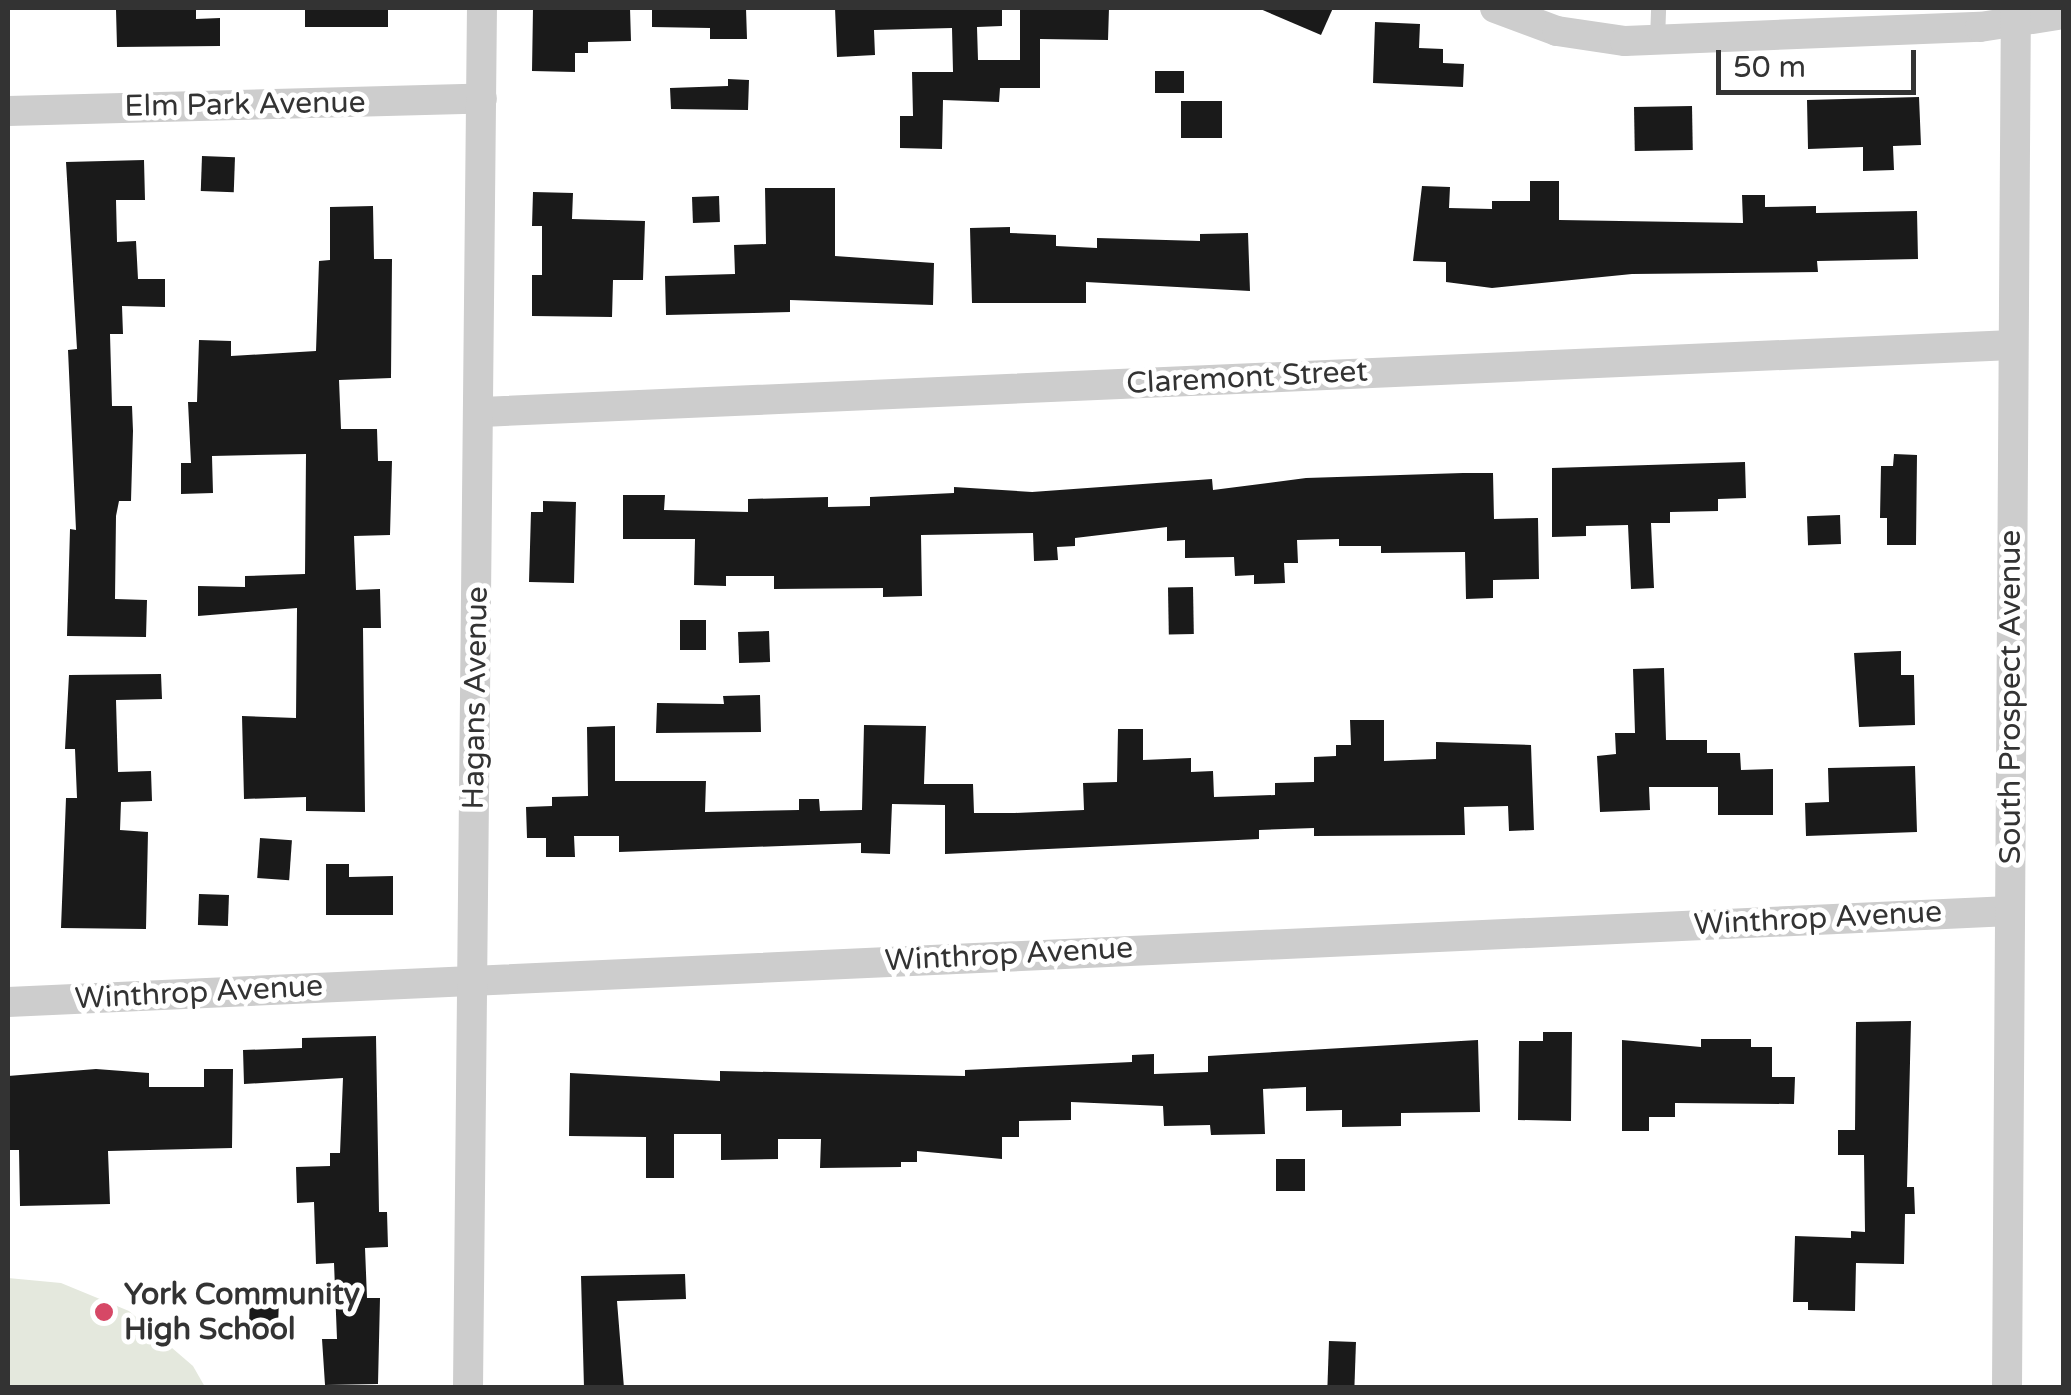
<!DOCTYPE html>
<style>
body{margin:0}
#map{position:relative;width:2071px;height:1395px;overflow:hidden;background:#fff;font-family:"Varela Round",sans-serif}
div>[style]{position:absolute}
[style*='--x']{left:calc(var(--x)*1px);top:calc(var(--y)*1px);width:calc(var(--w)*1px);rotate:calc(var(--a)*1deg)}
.green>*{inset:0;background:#e4e8dd}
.building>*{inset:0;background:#1a1a1a;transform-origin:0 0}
.lane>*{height:15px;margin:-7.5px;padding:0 7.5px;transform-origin:7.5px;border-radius:7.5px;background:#cdcdcd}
.street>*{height:30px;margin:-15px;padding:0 15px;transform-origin:15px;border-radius:15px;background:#cdcdcd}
.dots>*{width:28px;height:28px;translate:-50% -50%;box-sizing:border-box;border:5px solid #fff;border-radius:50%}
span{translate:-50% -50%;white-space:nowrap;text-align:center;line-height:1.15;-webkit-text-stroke:10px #fff;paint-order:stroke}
.street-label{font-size:30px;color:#333}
.poi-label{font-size:30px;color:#333;font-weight:700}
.left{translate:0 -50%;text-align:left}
.frame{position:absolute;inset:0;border:10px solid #333;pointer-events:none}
.scale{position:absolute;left:1716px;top:50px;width:200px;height:45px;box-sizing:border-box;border:5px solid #333;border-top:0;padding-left:12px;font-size:30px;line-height:35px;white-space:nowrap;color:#333;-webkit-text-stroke:8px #fff;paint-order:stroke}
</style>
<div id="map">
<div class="green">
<i style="clip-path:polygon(8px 1278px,61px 1283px,129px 1311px,193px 1366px,205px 1387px,8px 1387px)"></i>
</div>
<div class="building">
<i style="clip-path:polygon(196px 8px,196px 19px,220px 18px,220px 46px,117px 47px,116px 10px)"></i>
<i style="left:305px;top:8px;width:83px;height:19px"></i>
<i style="clip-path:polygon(533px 8px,630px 8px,631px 41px,588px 42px,588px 53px,575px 53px,575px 72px,532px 71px)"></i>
<i style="clip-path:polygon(652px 8px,746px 8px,747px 39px,710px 39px,710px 28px,652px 27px)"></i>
<i style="clip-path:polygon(835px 8px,1002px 8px,1002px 26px,977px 27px,978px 60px,1020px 60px,1020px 8px,1109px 8px,1108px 40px,1040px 39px,1040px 88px,1000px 88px,999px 102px,943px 100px,942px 149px,900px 148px,900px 116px,913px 116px,912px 72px,953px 72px,952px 28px,874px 30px,875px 55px,837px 57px)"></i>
<i style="clip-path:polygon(1258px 8px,1333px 8px,1321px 35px)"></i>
<i style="clip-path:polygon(1375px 22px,1420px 24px,1419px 48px,1443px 49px,1443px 63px,1464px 64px,1463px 87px,1373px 83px)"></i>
<i style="left:1155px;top:71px;width:29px;height:22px"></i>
<i style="clip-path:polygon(728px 79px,749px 80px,748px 110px,671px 109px,670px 88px,728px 86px)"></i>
<i style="clip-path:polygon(1919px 97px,1921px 145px,1893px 146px,1894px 170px,1863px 171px,1863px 147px,1808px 149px,1807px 100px)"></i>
<i style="left:1181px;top:101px;width:41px;height:37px"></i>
<i style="left:1692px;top:106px;width:44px;height:58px;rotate:89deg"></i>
<i style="left:202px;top:156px;width:33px;height:35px;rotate:2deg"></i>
<i style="clip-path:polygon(144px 160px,145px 200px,116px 200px,117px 242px,136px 241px,138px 279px,165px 279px,165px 307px,122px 306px,123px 334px,110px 334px,112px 406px,132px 406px,133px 431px,131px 501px,119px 501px,116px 516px,115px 599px,147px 600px,146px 637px,67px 636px,70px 529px,76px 530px,68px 350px,77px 349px,66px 162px)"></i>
<i style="clip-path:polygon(1530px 181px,1559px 181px,1559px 220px,1743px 223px,1742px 195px,1765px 195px,1765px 207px,1816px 206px,1816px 213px,1917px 211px,1918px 259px,1817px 261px,1818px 272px,1632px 274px,1492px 288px,1446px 282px,1446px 262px,1413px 261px,1422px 186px,1450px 187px,1449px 208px,1492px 209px,1492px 201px,1530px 201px)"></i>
<i style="clip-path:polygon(765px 188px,835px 188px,835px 256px,934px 263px,933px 305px,790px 300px,790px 312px,666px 315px,665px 276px,735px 274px,734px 245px,766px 244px)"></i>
<i style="clip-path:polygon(533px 192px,573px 193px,572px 219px,645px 221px,643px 280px,613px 280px,612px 317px,532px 316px,532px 275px,542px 275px,542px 226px,532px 226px)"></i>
<i style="left:719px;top:196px;width:26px;height:27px;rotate:88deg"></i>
<i style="clip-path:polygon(373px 206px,374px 259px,392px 259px,391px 378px,339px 380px,341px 429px,377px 429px,378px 461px,392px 461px,390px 535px,354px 536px,356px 590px,380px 589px,381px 628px,363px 628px,365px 812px,306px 811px,306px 797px,244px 799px,242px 716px,296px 718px,297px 608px,198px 616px,198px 586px,245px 587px,245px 576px,305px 574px,306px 454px,212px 456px,213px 493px,181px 494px,181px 463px,191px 463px,188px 402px,197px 402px,199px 340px,231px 341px,231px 356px,316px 351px,319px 261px,330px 260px,330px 207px)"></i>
<i style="clip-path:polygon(1010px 227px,1010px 233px,1056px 235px,1056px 246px,1097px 248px,1097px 238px,1200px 241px,1200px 234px,1248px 233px,1250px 291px,1086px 282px,1086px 303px,972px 303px,970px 228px)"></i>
<i style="clip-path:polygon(1894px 454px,1917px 455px,1916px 545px,1887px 545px,1887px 518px,1880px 518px,1881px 466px,1893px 466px)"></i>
<i style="clip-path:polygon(1745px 462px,1746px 498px,1718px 499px,1718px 511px,1670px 512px,1670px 523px,1651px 523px,1654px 588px,1631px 589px,1628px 525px,1586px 526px,1586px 536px,1552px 537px,1552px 468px)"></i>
<i style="clip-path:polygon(1463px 473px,1493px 473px,1494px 519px,1538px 518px,1539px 579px,1493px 580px,1493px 598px,1466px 599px,1465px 552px,1381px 553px,1381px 546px,1339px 546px,1339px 539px,1297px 540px,1298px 563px,1284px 563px,1285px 583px,1254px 584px,1254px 575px,1235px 576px,1234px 557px,1185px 558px,1185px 540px,1167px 541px,1167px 527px,1075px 538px,1075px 546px,1057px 547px,1058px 560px,1034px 561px,1033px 533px,921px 535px,922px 596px,883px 597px,883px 588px,774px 589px,774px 576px,726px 576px,726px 586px,694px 585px,695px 539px,623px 539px,623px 495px,665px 495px,664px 510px,748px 512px,748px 499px,828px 497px,828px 507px,870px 506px,870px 497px,954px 493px,954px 487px,1032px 492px,1212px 479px,1213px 490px,1306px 478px)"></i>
<i style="clip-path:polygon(543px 501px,576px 502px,574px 583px,529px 582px,531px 512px,543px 512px)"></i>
<i style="left:1840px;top:515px;width:29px;height:33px;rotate:88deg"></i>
<i style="left:1193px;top:587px;width:47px;height:25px;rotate:89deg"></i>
<i style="left:680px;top:620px;width:26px;height:30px"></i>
<i style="left:769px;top:631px;width:31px;height:31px;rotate:88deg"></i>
<i style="clip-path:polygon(1901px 651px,1901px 675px,1914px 675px,1915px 725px,1859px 727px,1854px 653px)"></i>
<i style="clip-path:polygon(1664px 668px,1666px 740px,1707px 740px,1707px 753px,1740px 753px,1741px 770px,1773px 769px,1773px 815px,1718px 815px,1718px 787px,1649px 787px,1650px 810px,1600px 812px,1597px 756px,1616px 754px,1615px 733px,1635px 733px,1633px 669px)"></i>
<i style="clip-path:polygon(161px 674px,162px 699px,116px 700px,118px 772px,151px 771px,152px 801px,121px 802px,120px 830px,148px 832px,146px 929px,61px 928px,66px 798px,77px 798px,75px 749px,65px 749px,69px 675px)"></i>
<i style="clip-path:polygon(760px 695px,761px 732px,656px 733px,657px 703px,724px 704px,723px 696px)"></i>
<i style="clip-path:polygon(1350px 720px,1384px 720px,1384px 761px,1436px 759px,1436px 742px,1531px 745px,1534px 830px,1509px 831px,1508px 806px,1464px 807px,1465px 835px,1314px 836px,1314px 828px,1259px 830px,1259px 839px,945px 854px,945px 805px,892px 804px,890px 854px,861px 853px,861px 843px,619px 852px,619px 836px,574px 836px,575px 857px,546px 857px,546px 838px,527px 838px,526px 807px,552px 806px,552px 797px,588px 796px,587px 727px,615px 726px,615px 781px,706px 781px,705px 812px,799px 810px,799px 799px,819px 799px,820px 811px,862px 810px,864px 725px,926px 726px,924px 784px,973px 784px,974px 813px,1015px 813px,1084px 810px,1083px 783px,1117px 782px,1118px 729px,1143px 729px,1143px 760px,1191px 758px,1191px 772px,1213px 771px,1214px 797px,1275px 795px,1275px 783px,1314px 782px,1314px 757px,1336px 756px,1336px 745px,1351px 745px)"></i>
<i style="clip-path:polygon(1915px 766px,1917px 832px,1806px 836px,1805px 803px,1829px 802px,1828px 768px)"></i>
<i style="left:260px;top:838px;width:32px;height:40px;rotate:4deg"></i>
<i style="clip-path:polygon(326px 864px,349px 864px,349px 877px,393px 876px,393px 915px,326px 915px)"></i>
<i style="left:199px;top:894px;width:30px;height:31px;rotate:2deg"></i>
<i style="clip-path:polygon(1911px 1021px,1907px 1187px,1914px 1187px,1915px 1214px,1905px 1214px,1904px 1264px,1856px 1263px,1855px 1311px,1808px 1310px,1808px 1302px,1793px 1302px,1795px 1236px,1851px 1238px,1851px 1231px,1865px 1232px,1864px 1155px,1838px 1155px,1838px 1130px,1855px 1130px,1856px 1022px)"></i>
<i style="clip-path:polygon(1543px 1032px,1572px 1032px,1571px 1121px,1518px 1120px,1519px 1041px,1543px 1041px)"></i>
<i style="clip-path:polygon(376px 1036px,379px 1212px,387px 1212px,388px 1247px,365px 1248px,367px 1298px,380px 1298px,378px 1384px,325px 1385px,322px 1339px,337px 1339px,334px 1263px,316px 1264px,314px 1202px,297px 1203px,296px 1167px,330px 1166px,330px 1153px,340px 1153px,343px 1078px,244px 1084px,243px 1050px,302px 1048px,302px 1038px)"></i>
<i style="clip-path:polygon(1701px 1039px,1751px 1039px,1751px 1047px,1772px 1047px,1772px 1077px,1795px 1077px,1794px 1104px,1675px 1103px,1675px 1117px,1649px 1117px,1649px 1131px,1622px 1131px,1622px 1040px,1701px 1047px)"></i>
<i style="clip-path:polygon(1478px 1040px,1480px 1112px,1401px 1113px,1401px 1126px,1342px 1127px,1342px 1110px,1306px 1111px,1306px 1087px,1263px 1089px,1265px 1134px,1211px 1135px,1210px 1125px,1164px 1126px,1163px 1106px,1071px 1102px,1071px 1120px,1019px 1121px,1019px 1137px,1002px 1137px,1002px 1159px,917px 1151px,917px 1162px,901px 1162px,901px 1167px,820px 1168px,821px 1139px,778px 1139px,778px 1159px,721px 1160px,721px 1134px,674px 1134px,674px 1178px,646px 1178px,646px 1137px,569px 1136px,570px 1073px,720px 1081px,720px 1071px,965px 1076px,965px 1070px,1132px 1062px,1132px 1055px,1154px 1054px,1154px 1074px,1208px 1072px,1208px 1056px)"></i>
<i style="clip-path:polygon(96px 1069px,149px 1073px,149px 1087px,204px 1087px,204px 1069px,233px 1069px,232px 1148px,108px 1151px,110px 1204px,20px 1206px,19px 1150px,8px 1150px,8px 1076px)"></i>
<i style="left:1276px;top:1159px;width:29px;height:32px"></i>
<i style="clip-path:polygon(685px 1274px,686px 1299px,617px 1301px,624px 1388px,584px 1388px,581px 1276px)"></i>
<i style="left:250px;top:1298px;width:29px;height:28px;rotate:2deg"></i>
<i style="left:1329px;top:1341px;width:27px;height:47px;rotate:2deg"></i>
</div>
<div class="lane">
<i style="--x:1657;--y:40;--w:32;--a:-88"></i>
</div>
<div class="street">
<i style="--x:1495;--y:8;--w:66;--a:20.4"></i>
<i style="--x:1557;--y:31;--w:69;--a:8.4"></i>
<i style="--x:1625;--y:41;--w:355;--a:-2.3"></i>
<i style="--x:1980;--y:27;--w:85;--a:-8.8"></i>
<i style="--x:8;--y:111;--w:474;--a:-1.5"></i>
<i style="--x:482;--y:412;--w:1532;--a:-2.51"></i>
<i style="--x:8;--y:1002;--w:2004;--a:-2.6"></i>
<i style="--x:468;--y:1388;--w:1380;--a:-89.42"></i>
<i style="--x:2007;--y:1388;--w:1380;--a:-89.63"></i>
</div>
<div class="dots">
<i style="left:104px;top:1312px;background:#d64866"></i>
</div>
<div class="street-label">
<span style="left:245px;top:105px;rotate:-1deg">Elm Park Avenue</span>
<span style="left:1247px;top:378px;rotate:-3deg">Claremont Street</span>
<span style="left:2011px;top:697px;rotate:-90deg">South Prospect Avenue</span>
<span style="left:476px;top:698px;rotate:-89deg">Hagans Avenue</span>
<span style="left:1818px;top:919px;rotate:-3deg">Winthrop Avenue</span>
<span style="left:1009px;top:955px;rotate:-3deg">Winthrop Avenue</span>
<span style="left:199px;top:993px;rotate:-3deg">Winthrop Avenue</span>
</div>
<div class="poi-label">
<span class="left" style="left:124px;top:1312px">York Community<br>High School</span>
</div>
<div class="frame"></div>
<div class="scale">50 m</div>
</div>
